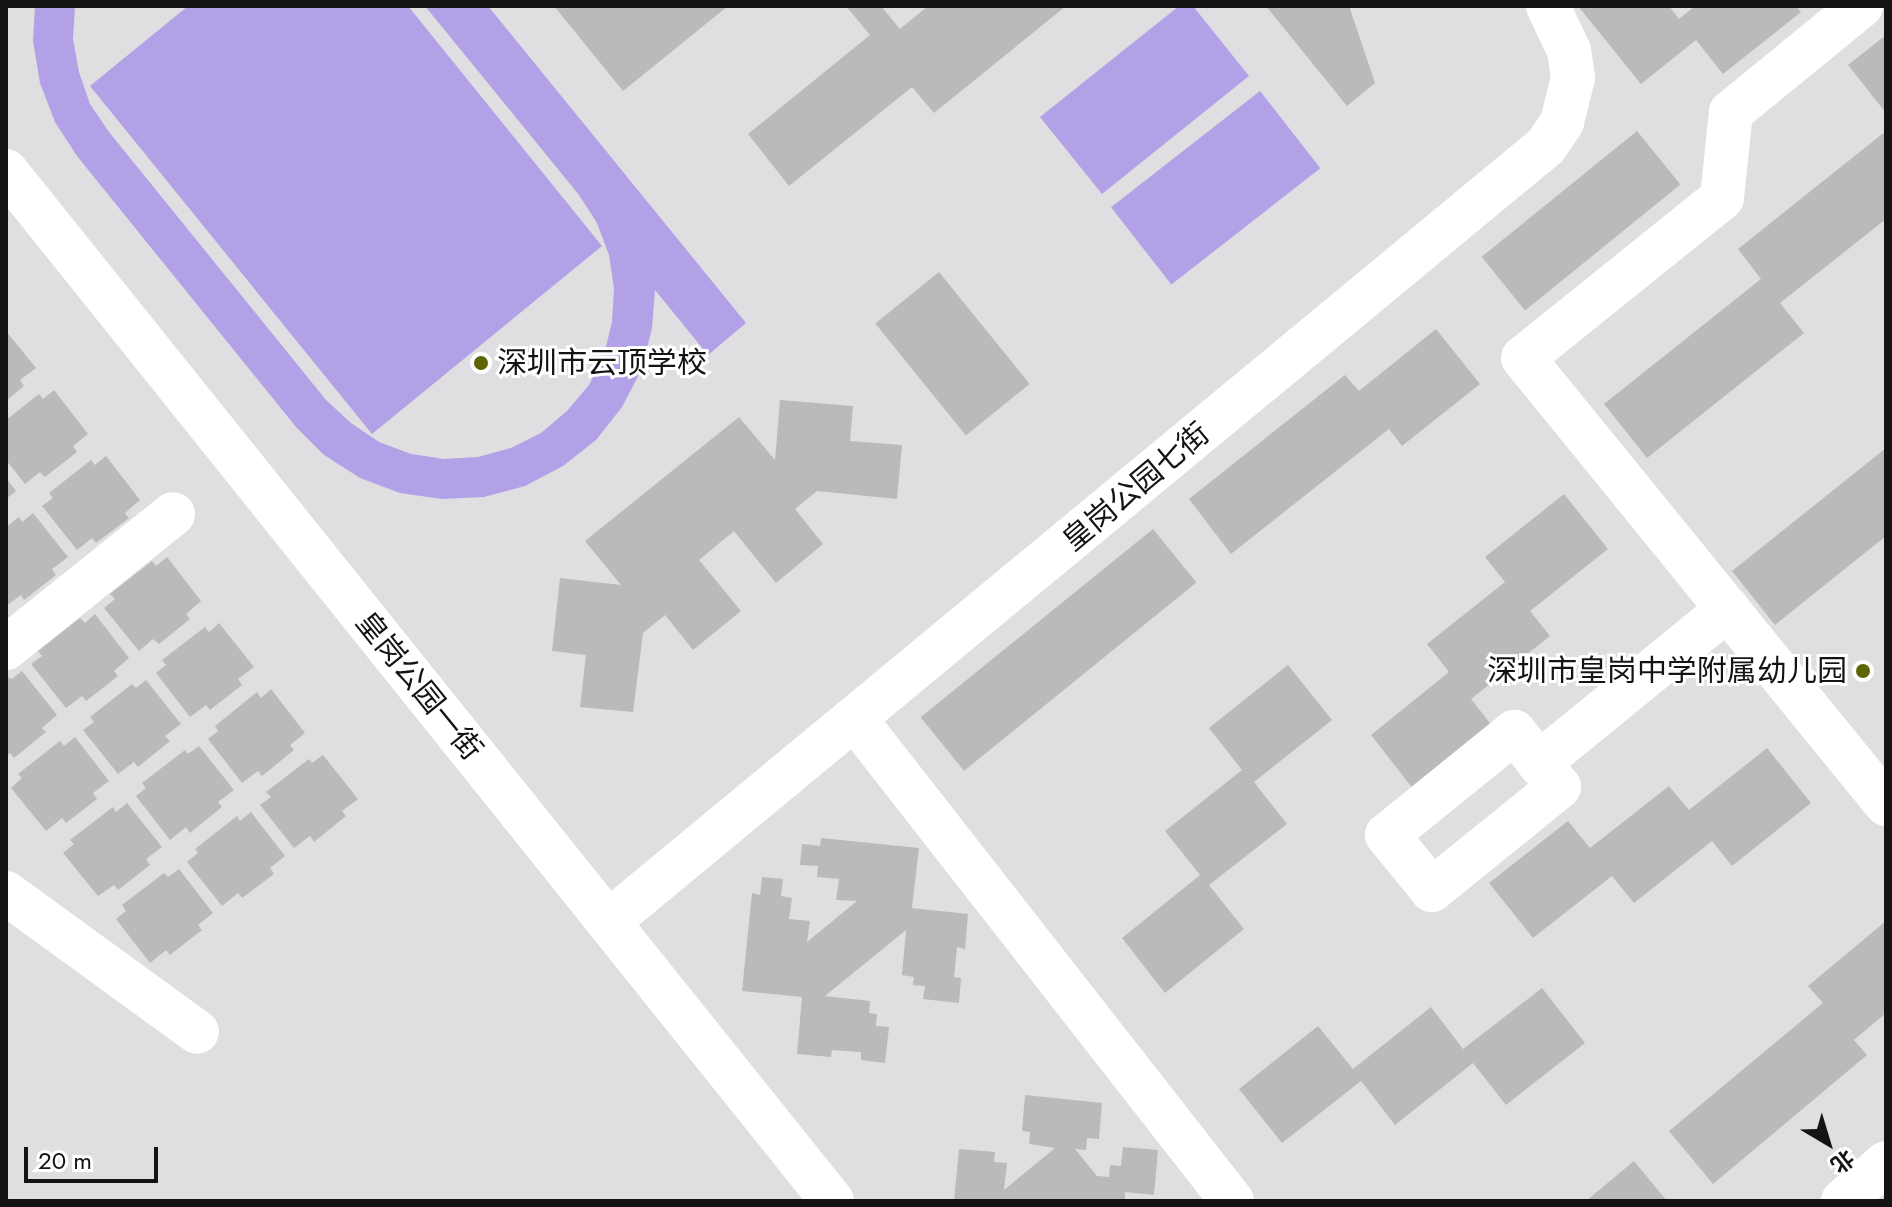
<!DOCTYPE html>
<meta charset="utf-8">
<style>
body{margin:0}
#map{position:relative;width:1892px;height:1207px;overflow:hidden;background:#dfdee1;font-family:Jost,"Noto Sans SC",sans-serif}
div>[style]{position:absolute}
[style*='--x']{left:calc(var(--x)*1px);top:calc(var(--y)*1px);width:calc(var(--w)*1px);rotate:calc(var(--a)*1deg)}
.green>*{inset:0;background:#b2a1e6;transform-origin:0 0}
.building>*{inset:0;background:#bababd;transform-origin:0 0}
.minor>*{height:44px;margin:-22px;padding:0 22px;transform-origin:22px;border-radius:22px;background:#fff}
.dots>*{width:22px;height:22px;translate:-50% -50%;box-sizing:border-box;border:4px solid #fff;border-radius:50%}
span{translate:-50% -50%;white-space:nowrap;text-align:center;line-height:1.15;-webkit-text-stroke:6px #fff;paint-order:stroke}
.poi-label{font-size:30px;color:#141415}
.left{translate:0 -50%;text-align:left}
.right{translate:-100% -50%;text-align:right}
.street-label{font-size:30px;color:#141415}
.frame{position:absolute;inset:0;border:8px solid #141415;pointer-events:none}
.north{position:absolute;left:1788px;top:1103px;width:80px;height:80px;-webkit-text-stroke:6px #fff;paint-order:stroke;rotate:142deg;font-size:22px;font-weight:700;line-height:32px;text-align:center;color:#141415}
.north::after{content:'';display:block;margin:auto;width:28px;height:36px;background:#141415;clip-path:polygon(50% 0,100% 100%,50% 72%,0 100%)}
.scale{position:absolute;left:24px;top:1147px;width:134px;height:36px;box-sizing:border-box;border:4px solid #141415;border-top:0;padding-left:10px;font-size:24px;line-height:28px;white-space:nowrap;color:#141415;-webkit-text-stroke:6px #fff;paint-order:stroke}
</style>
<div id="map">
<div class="green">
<i style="clip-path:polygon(35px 6px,75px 6px,73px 39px,79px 72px,90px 104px,109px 132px,326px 400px,351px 423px,379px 442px,411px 454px,444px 459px,478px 457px,511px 448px,541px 433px,567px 411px,589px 385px,604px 355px,612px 322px,614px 288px,609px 255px,597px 223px,579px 195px,425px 6px,488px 6px,746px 323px,708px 355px,655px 290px,652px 328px,642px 369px,622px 407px,596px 440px,563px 466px,525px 486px,484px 497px,442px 499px,400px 493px,360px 478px,324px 455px,296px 427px,77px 156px,55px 122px,40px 83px,33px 41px)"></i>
<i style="clip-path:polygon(188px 6px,408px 6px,602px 246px,372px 434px,90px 86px)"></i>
<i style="clip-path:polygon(1179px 6px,1193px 6px,1249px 76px,1102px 194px,1040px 117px)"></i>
<i style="left:1260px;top:91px;width:98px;height:189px;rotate:52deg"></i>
</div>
<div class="building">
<i style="clip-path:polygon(554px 6px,728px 6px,623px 91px)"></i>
<i style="clip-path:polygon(846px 6px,881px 6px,900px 29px,928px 6px,1066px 6px,934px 113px,912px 87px,789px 186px,748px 134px,870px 35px)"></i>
<i style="clip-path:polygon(1266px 6px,1349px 6px,1375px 83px,1347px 106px)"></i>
<i style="clip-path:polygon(1578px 6px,1669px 6px,1679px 19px,1695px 6px,1796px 6px,1801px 12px,1723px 74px,1696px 40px,1641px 84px)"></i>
<i style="clip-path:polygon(1886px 35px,1886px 113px,1848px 65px)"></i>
<i style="left:1637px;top:131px;width:69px;height:200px;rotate:51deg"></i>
<i style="clip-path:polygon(1886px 131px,1886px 219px,1780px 303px,1804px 333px,1647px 458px,1604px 404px,1761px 279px,1738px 249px)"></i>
<i style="left:939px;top:272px;width:144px;height:82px;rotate:51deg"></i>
<i style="clip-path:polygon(1436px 329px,1480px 384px,1402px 446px,1389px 429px,1231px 554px,1189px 499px,1345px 375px,1359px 391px)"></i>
<i style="clip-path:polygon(6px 331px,36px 368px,20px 380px,24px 386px,6px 401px)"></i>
<i style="clip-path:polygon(54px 390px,88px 434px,73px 446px,77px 452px,45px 477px,40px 472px,25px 484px,6px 460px,6px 420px,39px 394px,43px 399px)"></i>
<i style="clip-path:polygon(780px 400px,853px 406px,850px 441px,902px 445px,897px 499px,817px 491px,795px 509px,823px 544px,776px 583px,734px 531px,699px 560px,741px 611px,693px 650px,665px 615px,643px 633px,633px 712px,580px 707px,586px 655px,552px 651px,560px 578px,621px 585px,585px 541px,739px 417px,775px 460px)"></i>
<i style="clip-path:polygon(1886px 448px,1886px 536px,1775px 625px,1732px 571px)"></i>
<i style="clip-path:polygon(106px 456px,140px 500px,125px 513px,129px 518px,96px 543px,92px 538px,77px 550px,42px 506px,53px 498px,49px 493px,91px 460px,95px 465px)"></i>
<i style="clip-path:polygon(6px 478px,16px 491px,6px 499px)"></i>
<i style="clip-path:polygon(1564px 494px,1608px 549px,1530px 611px,1550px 636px,1471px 699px,1493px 727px,1414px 790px,1371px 735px,1449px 672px,1427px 644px,1505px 582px,1485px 557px)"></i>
<i style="clip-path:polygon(33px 513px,68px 557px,52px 569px,56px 575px,24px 600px,21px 595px,6px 606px,6px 527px,19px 517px,22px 522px)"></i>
<i style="left:1153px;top:529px;width:69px;height:299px;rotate:51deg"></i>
<i style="clip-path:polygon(167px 557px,201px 601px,186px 614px,190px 619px,159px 644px,153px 639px,139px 651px,104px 608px,115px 599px,110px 594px,152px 561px,156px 566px)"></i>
<i style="clip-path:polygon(95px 614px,129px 658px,114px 671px,118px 676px,86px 701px,82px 696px,66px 708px,31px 664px,42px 656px,38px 651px,80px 618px,85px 623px)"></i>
<i style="clip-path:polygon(219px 623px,254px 667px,238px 679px,242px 685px,210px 710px,206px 705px,190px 717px,156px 673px,166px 665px,162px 660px,205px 627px,209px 632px)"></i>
<i style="clip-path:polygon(1288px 665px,1332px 720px,1254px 782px,1287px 824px,1209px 885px,1244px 929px,1165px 993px,1122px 938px,1200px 875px,1165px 831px,1242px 770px,1209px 728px)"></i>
<i style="clip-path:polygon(22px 671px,57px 715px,42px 728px,46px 732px,14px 758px,10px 753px,6px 756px,6px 676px,12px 679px)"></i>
<i style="clip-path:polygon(146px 680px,181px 724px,165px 736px,170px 741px,138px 767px,134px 762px,118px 774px,83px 730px,94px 722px,90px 717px,132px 684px,136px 688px)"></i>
<i style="clip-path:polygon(271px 689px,305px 733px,290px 745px,294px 750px,262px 776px,258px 771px,242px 783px,208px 739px,218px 731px,215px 726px,257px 692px,261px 698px)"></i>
<i style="clip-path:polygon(75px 737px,109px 781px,93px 793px,97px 799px,66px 823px,62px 818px,46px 831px,11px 788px,22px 778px,18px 774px,60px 741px,64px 746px)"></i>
<i style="clip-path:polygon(199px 746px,234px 790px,218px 802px,222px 807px,190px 833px,186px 827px,170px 840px,136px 796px,146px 788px,142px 783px,185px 750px,188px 754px)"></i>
<i style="clip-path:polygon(1767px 748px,1811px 803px,1732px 866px,1712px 841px,1634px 903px,1612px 876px,1533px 938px,1489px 883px,1568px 821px,1590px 848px,1669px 786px,1689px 810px)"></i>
<i style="clip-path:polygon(323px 755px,358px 799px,342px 811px,346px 816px,314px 842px,310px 836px,294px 848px,260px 805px,271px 797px,266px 792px,309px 759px,312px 763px)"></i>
<i style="clip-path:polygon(127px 803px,162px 847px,146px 859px,150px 865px,118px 890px,114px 885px,98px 896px,63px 853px,74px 844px,70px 840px,113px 807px,116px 812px)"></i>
<i style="clip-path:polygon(251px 812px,285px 856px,270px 868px,274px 874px,242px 898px,238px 893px,222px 906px,187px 862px,198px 853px,195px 849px,237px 816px,240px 821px)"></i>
<i style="clip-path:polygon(821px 838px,919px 848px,912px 908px,968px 914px,965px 949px,957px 947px,954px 977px,961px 978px,959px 1003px,923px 999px,925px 986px,913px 985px,914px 977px,902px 975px,906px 930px,825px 996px,870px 1001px,869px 1013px,877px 1014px,876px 1026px,889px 1027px,885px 1063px,861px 1060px,861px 1052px,832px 1050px,831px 1057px,797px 1054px,802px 997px,742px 991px,752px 893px,760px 895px,762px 877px,783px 879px,781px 896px,792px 898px,789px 919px,810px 921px,807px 942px,857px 901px,836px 900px,839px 879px,817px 877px,818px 866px,800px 865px,802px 844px,820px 846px)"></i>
<i style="clip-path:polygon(179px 869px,213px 913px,198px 925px,202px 930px,170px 955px,166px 950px,150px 963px,116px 919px,126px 911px,122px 905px,164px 873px,168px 877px)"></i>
<i style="clip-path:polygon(1886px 921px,1886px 1013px,1854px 1040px,1867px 1055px,1713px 1184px,1669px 1131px,1823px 1003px,1808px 986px)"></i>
<i style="clip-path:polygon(1542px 988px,1585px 1043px,1506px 1105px,1473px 1063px,1395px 1125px,1361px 1081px,1282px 1143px,1239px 1089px,1318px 1026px,1353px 1069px,1431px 1007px,1463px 1049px)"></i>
<i style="clip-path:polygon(1025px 1095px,1102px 1103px,1099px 1139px,1087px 1138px,1086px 1150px,1075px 1149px,1097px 1176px,1109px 1177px,1110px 1165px,1121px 1166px,1123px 1147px,1158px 1150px,1154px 1195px,1125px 1192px,1125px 1201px,954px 1201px,959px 1149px,995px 1152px,994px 1162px,1007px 1163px,1004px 1190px,1055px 1148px,1029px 1144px,1030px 1132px,1022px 1131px)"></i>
<i style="clip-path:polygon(1634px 1161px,1667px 1201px,1586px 1201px)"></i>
</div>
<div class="minor">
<i style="--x:1861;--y:6;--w:168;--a:140.8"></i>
<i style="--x:1731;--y:112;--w:86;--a:96"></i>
<i style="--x:1722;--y:198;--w:255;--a:141.2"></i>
<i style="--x:1523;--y:358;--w:575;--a:50.86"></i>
<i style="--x:6;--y:171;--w:1320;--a:51.27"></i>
<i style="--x:6;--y:648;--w:214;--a:-38.7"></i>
<i style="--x:855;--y:719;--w:612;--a:51.97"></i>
<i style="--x:1514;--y:732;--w:71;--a:50.7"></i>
<i style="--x:1559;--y:787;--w:164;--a:141"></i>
<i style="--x:1432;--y:890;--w:71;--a:-129.3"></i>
<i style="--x:1387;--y:835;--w:164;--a:-39"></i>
<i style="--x:1539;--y:763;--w:244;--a:-39.2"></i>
<i style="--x:6;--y:893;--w:236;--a:36"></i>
<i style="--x:608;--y:922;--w:1217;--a:-39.6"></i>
<i style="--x:1546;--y:146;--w:29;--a:-56"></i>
<i style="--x:1562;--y:122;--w:45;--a:-76"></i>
<i style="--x:1573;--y:78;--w:27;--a:-98"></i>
<i style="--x:1569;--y:51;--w:50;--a:-115"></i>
<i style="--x:1843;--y:1201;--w:57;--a:-41.5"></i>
</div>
<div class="dots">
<i style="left:481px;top:363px;background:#5d6504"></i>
<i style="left:1863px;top:671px;background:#5d6504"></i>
</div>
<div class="poi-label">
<span class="left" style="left:497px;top:363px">深圳市云顶学校</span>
<span class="right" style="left:1847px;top:671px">深圳市皇岗中学附属幼儿园</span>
</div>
<div class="street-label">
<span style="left:1136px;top:487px;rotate:-40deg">皇岗公园七街</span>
<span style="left:419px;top:686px;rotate:51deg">皇岗公园一街</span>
</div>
<div class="frame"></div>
<div class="north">北</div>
<div class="scale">20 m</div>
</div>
